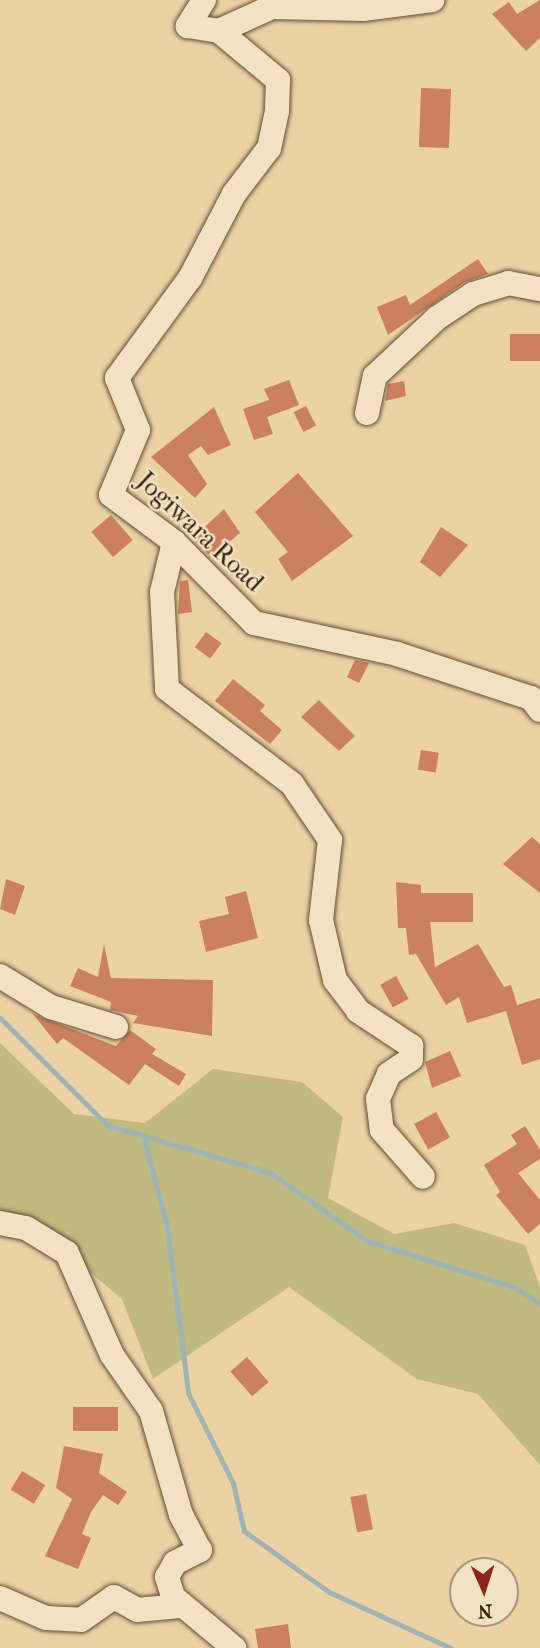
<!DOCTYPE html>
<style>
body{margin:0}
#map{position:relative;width:540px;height:1648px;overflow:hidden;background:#ecd1a4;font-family:"IM FELL French Canon",serif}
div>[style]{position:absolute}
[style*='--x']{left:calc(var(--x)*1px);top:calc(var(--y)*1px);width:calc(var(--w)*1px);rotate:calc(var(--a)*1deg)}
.green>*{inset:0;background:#c0b980}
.stream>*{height:5px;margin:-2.5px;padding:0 2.5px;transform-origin:2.5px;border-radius:2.5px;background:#9fb4b3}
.building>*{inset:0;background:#cb8060;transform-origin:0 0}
.roads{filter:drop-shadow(0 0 2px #634f33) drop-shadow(0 0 2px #634f33)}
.minor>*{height:24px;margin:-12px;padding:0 12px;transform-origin:12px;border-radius:12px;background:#f3e1c4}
span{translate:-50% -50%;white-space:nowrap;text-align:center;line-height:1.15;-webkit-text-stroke:5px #f3e1c4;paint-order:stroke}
.street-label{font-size:26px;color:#35240d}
.north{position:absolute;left:449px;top:1557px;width:70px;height:70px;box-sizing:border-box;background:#f3e1c4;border:2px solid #a7957b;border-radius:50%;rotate:177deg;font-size:19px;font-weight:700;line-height:28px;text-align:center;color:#35240d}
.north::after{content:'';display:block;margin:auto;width:24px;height:32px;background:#8f2418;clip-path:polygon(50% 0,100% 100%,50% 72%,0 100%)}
</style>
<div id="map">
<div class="green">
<i style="clip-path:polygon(0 1043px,74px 1114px,145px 1123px,213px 1069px,302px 1082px,343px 1117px,328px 1198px,394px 1234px,454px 1223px,525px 1245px,540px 1287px,540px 1465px,478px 1394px,417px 1379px,289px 1287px,153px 1379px,122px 1299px,25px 1218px,0 1217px)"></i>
</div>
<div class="stream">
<i style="--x:0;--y:1018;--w:151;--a:45"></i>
<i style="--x:107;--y:1125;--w:171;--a:16.3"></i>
<i style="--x:271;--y:1173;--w:118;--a:35.3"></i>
<i style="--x:367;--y:1241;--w:154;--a:17.4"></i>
<i style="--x:514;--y:1287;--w:31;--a:32"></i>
<i style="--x:143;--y:1135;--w:94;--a:75.2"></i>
<i style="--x:167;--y:1226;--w:168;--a:82.8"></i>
<i style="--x:188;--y:1393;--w:101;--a:63.4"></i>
<i style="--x:233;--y:1483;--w:49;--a:77.1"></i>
<i style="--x:244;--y:1531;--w:105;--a:35.7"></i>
<i style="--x:329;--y:1592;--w:134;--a:24.7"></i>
</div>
<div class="building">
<i style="clip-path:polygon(540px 0,540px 38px,526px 51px,492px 14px,509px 2px,517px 14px)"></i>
<i style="left:421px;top:88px;width:30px;height:59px;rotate:2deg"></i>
<i style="clip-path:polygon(478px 259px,488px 274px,465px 282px,388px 335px,377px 307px,406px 295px,410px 305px)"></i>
<i style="left:540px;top:334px;width:27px;height:30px;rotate:90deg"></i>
<i style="clip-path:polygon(289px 380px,299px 405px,267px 417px,273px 434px,254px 440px,243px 409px,269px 400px,264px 389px)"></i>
<i style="clip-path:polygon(404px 381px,406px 396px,385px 401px,388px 384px)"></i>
<i style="left:306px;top:406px;width:22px;height:14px;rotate:63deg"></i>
<i style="clip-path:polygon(214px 407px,231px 445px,208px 455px,201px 446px,188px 455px,207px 484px,195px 498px,151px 457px)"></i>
<i style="clip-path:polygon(298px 473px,353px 536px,292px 581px,278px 559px,288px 552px,255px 512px)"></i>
<i style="clip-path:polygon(224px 509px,240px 533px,211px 557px,193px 538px)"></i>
<i style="left:111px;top:515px;width:33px;height:26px;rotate:49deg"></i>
<i style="clip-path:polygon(441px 527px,468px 545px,440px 577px,420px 562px)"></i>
<i style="clip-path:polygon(188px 580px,192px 612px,178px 614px,180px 581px)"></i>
<i style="left:206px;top:632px;width:19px;height:19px;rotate:36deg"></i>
<i style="clip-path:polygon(355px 660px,369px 663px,359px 683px,347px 677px)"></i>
<i style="clip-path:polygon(233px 679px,265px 705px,260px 711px,282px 730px,270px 744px,215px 701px)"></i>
<i style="clip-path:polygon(319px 700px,355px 736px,339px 751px,301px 717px)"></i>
<i style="left:421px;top:750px;width:18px;height:20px;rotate:9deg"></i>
<i style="clip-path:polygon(532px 837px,540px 844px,540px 893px,503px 864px)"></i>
<i style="clip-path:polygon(6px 879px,25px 886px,15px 915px,0 909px)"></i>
<i style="clip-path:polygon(396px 882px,421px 885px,421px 893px,473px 893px,473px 922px,430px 922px,435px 967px,478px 944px,504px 987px,511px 985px,517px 1005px,540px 998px,540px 1059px,522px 1065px,506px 1011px,467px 1023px,459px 997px,446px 1005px,416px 954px,409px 955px,406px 928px,398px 928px)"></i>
<i style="clip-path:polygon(246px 891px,258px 938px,206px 952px,199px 921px,229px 914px,225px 897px)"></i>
<i style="clip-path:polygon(104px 944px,111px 978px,213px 980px,212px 1036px,133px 1023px,138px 1016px,110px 1010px,111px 1002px,70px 986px,78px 968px,98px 977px)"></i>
<i style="left:396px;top:976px;width:26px;height:18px;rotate:61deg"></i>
<i style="clip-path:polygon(33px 1014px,116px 1046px,130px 1030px,156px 1049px,152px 1054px,186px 1074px,179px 1086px,145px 1064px,129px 1085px,63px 1038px,57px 1044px)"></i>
<i style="clip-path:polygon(450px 1051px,461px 1076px,432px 1088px,425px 1062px)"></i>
<i style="left:436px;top:1112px;width:29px;height:25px;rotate:61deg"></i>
<i style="clip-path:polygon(525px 1126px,540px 1150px,540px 1159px,518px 1173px,540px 1200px,540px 1224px,528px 1234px,496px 1195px,500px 1192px,484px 1165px,517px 1144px,511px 1135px)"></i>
<i style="left:247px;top:1357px;width:33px;height:22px;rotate:49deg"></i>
<i style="left:73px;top:1407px;width:45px;height:24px"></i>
<i style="clip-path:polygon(64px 1446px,103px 1454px,99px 1473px,127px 1492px,118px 1505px,103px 1495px,91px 1512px,82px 1534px,91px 1538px,78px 1569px,45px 1556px,72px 1499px,56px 1488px)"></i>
<i style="left:22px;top:1471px;width:27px;height:22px;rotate:31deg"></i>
<i style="left:366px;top:1494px;width:36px;height:16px;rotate:79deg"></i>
<i style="clip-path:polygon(288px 1624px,291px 1648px,258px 1648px,255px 1629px)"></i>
</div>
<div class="roads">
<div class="minor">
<i style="--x:204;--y:0;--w:31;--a:122"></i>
<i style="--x:188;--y:26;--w:31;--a:9"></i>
<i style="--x:219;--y:31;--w:77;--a:39.7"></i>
<i style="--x:278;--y:80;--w:31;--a:92"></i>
<i style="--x:277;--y:111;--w:38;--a:102"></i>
<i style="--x:269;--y:148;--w:58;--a:127.3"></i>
<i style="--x:234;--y:194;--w:95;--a:117.6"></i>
<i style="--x:190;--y:278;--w:124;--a:126.1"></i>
<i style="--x:117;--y:378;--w:56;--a:68"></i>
<i style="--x:138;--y:430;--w:70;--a:112.6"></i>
<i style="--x:111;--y:495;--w:79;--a:36.7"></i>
<i style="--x:174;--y:542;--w:114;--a:45.4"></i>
<i style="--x:254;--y:623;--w:146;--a:12.2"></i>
<i style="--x:397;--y:654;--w:141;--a:18.2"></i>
<i style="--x:531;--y:698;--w:15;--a:53"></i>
<i style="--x:219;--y:31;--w:58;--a:-24.4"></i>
<i style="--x:272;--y:7;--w:91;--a:1.3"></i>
<i style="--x:363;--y:9;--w:70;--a:-7.4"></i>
<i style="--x:367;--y:413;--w:38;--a:-78"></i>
<i style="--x:375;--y:376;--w:85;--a:-43.1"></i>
<i style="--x:437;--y:318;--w:43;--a:-33.7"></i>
<i style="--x:473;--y:294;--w:37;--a:-17"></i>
<i style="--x:508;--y:283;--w:33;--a:11"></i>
<i style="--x:174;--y:542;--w:51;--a:103.5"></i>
<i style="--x:162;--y:592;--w:97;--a:87"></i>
<i style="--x:167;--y:689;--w:157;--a:37.2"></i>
<i style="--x:292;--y:784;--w:68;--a:55.8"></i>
<i style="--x:330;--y:840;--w:81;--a:96.4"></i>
<i style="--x:321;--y:920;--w:62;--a:76.9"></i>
<i style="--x:335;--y:980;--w:39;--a:53"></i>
<i style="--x:358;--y:1011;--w:64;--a:33.4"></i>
<i style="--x:411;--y:1046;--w:13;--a:90"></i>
<i style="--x:411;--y:1059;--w:27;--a:146"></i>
<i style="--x:389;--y:1074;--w:27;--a:114"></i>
<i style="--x:378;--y:1099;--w:31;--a:83"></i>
<i style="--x:382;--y:1130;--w:62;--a:48.9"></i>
<i style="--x:0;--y:976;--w:60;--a:31.3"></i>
<i style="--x:51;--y:1007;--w:68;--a:17.1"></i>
<i style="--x:0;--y:1223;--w:26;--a:11"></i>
<i style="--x:26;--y:1228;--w:48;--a:31.4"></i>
<i style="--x:67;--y:1253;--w:111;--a:66.2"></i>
<i style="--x:112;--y:1355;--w:68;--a:55.1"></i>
<i style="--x:151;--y:1411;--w:108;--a:73.9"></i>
<i style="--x:181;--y:1515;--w:40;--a:62"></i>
<i style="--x:200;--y:1550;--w:28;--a:153"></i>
<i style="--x:175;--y:1563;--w:16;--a:120"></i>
<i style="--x:167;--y:1577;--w:21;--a:73"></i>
<i style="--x:173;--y:1597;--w:80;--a:39.9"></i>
<i style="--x:0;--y:1598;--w:50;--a:23.5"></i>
<i style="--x:46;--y:1618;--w:35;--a:3"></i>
<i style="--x:81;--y:1620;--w:40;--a:-34.9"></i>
<i style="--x:114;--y:1597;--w:26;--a:29"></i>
<i style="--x:137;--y:1610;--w:43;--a:-5.3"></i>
</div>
</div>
<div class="street-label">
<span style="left:200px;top:532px;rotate:43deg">Jogiwara Road</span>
</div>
<div class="north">N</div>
</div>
